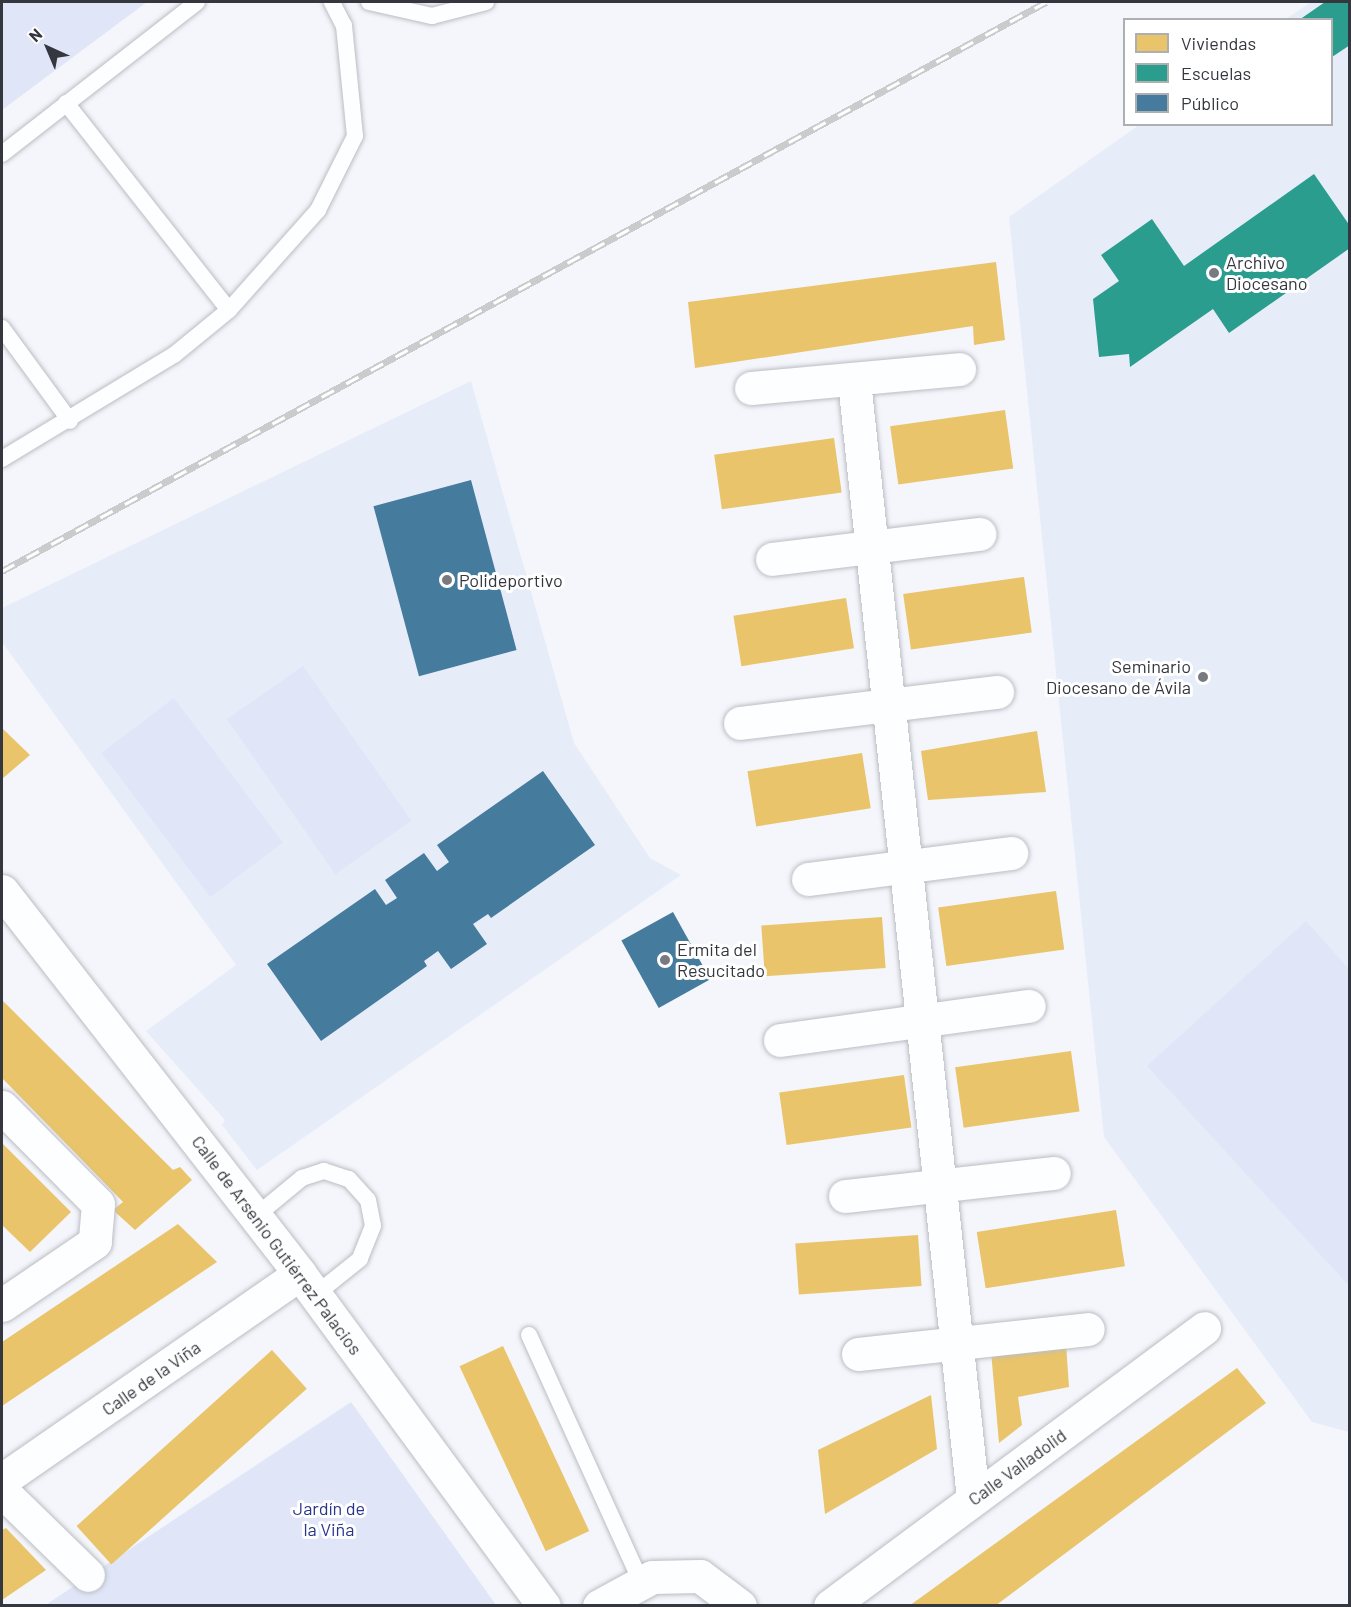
<!DOCTYPE html>
<meta charset="utf-8">
<style>
body{margin:0}
#map{position:relative;width:1351px;height:1607px;overflow:hidden;background:#f4f6fc;font-family:Barlow,sans-serif}
div>[style]{position:absolute}
[style*='--x']{left:calc(var(--x)*1px);top:calc(var(--y)*1px);width:calc(var(--w)*1px);rotate:calc(var(--a)*1deg)}
.built>*{inset:0;background:#e7ecf9}
.green>*{inset:0;background:#e0e6f8;transform-origin:0 0}
.homes>*{inset:0;background:#e9c46a;transform-origin:0 0}
.schools>*{inset:0;background:#2a9d8f}
.public>*{inset:0;background:#457b9d;transform-origin:0 0}
.roads{filter:drop-shadow(0 0 2px #bbbdc2) drop-shadow(0 0 2px #bbbdc2)}
.lane>*{height:16px;margin:-8px;padding:0 8px;transform-origin:8px;border-radius:8px;background:#fdfeff}
.street>*{height:33px;margin:-16.5px;padding:0 16.5px;transform-origin:16.5px;border-radius:16.5px;background:#fdfeff}
.secondary>*{height:33px;margin:-16.5px;padding:0 16.5px;transform-origin:16.5px;border-radius:16.5px;background:#fdfeff}
.rail>*{height:7px;margin-top:-3.5px;transform-origin:0;background:repeating-linear-gradient(90deg,#fff 0 14px,#cacbcc 0 28px);box-sizing:border-box;border-block:2px solid #cacbcc}
.dots>*{width:16px;height:16px;translate:-50% -50%;box-sizing:border-box;border:3px solid #fff;border-radius:50%}
span{translate:-50% -50%;white-space:nowrap;text-align:center;line-height:1.15;-webkit-text-stroke:6px #fff;paint-order:stroke}
.poi-label{font-size:18px;color:#34373d}
.left{translate:0 -50%;text-align:left}
.right{translate:-100% -50%;text-align:right}
.street-label{font-size:18px;color:#34373d}
.park-label{font-size:18px;color:#29368a}
.frame{position:absolute;inset:0;border:3px solid #34373d;pointer-events:none}
.legend{position:absolute;left:1123px;top:18px;width:210px;height:108px;box-sizing:border-box;background:#fff;border:2px solid #aeafb1;margin:0;padding:8px 10px;list-style:none;font-size:18px;color:#34373d}
.legend li{display:flex;align-items:center;gap:12px;height:30px}
.legend b{width:30px;border:2px solid #aeafb1}
.north{position:absolute;left:18px;top:18px;width:60px;height:60px;-webkit-text-stroke:4px #fff;paint-order:stroke;rotate:316deg;font-size:16px;font-weight:700;line-height:24px;text-align:center;color:#34373d}
.north::after{content:'';display:block;margin:auto;width:21px;height:27px;background:#34373d;clip-path:polygon(50% 0,100% 100%,50% 72%,0 100%)}
</style>
<div id="map">
<div class="built">
<i style="clip-path:polygon(1311px 2px,1349px 2px,1349px 1432px,1312px 1422px,1104px 1137px,1009px 217px,1139px 125px,1332px 124px,1332px 20px,1286px 19px)"></i>
<i style="clip-path:polygon(471px 381px,574px 743px,650px 858px,681px 875px,257px 1170px,222px 1125px,225px 1120px,146px 1031px,236px 965px,2px 642px,2px 608px)"></i>
</div>
<div class="green">
<i style="clip-path:polygon(2px 2px,147px 2px,2px 110px)"></i>
<i style="left:303px;top:666px;width:189px;height:93px;rotate:55deg"></i>
<i style="left:174px;top:698px;width:181px;height:91px;rotate:53deg"></i>
<i style="clip-path:polygon(1306px 921px,1349px 969px,1349px 1286px,1147px 1066px)"></i>
<i style="clip-path:polygon(351px 1402px,496px 1605px,44px 1606px)"></i>
</div>
<div class="homes">
<i style="clip-path:polygon(996px 262px,1005px 340px,974px 345px,973px 326px,695px 368px,688px 302px)"></i>
<i style="left:1005px;top:410px;width:59px;height:116px;rotate:82deg"></i>
<i style="left:834px;top:438px;width:55px;height:121px;rotate:82deg"></i>
<i style="left:1024px;top:577px;width:56px;height:122px;rotate:82deg"></i>
<i style="left:846px;top:598px;width:51px;height:114px;rotate:81deg"></i>
<i style="clip-path:polygon(2px 728px,30px 755px,2px 779px)"></i>
<i style="clip-path:polygon(1037px 731px,1046px 792px,928px 800px,921px 751px)"></i>
<i style="left:862px;top:753px;width:56px;height:116px;rotate:81deg"></i>
<i style="left:1056px;top:891px;width:59px;height:119px;rotate:82deg"></i>
<i style="left:882px;top:917px;width:51px;height:121px;rotate:86deg"></i>
<i style="clip-path:polygon(2px 1000px,173px 1170px,180px 1167px,192px 1180px,135px 1230px,113px 1210px,123px 1202px,2px 1078px)"></i>
<i style="left:1071px;top:1051px;width:61px;height:117px;rotate:82deg"></i>
<i style="left:904px;top:1075px;width:53px;height:126px;rotate:82deg"></i>
<i style="clip-path:polygon(2px 1143px,71px 1212px,30px 1252px,2px 1225px)"></i>
<i style="left:1116px;top:1210px;width:57px;height:141px;rotate:81deg"></i>
<i style="clip-path:polygon(178px 1224px,217px 1262px,2px 1406px,2px 1342px)"></i>
<i style="left:918px;top:1235px;width:51px;height:123px;rotate:86deg"></i>
<i style="clip-path:polygon(1066px 1344px,1069px 1387px,1018px 1397px,1022px 1425px,999px 1443px,991px 1351px)"></i>
<i style="left:503px;top:1346px;width:204px;height:48px;rotate:65deg"></i>
<i style="left:272px;top:1350px;width:52px;height:263px;rotate:48deg"></i>
<i style="clip-path:polygon(1237px 1368px,1266px 1403px,995px 1606px,909px 1606px)"></i>
<i style="clip-path:polygon(931px 1395px,937px 1449px,825px 1514px,818px 1450px)"></i>
<i style="clip-path:polygon(6px 1528px,46px 1570px,2px 1600px,2px 1530px)"></i>
</div>
<div class="schools">
<i style="clip-path:polygon(1325px 2px,1350px 2px,1350px 45px,1332px 57px,1332px 20px,1299px 20px)"></i>
<i style="clip-path:polygon(1314px 174px,1350px 226px,1350px 248px,1229px 333px,1213px 309px,1130px 367px,1129px 354px,1099px 357px,1093px 299px,1119px 281px,1101px 255px,1152px 219px,1184px 266px)"></i>
</div>
<div class="public">
<i style="left:471px;top:480px;width:176px;height:101px;rotate:75deg"></i>
<i style="clip-path:polygon(543px 771px,595px 845px,491px 918px,488px 914px,473px 924px,487px 944px,451px 969px,438px 951px,424px 961px,427px 966px,321px 1041px,267px 964px,375px 889px,386px 905px,397px 898px,385px 880px,424px 853px,437px 871px,449px 862px,437px 845px)"></i>
<i style="left:673px;top:912px;width:77px;height:59px;rotate:61deg"></i>
</div>
<div class="roads">
<div class="lane">
<i style="--x:369;--y:2;--w:65;--a:12.5"></i>
<i style="--x:432;--y:16;--w:56;--a:-14.5"></i>
<i style="--x:66;--y:103;--w:263;--a:51.8"></i>
<i style="--x:2;--y:154;--w:247;--a:-37.9"></i>
<i style="--x:2;--y:328;--w:115;--a:53.8"></i>
<i style="--x:2;--y:459;--w:201;--a:-31.2"></i>
<i style="--x:174;--y:355;--w:71;--a:-39.3"></i>
<i style="--x:229;--y:310;--w:134;--a:-48.3"></i>
<i style="--x:318;--y:210;--w:83;--a:-63.4"></i>
<i style="--x:355;--y:136;--w:111;--a:-95.7"></i>
<i style="--x:344;--y:26;--w:27;--a:-117"></i>
<i style="--x:256;--y:1216;--w:60;--a:-39.6"></i>
<i style="--x:302;--y:1178;--w:23;--a:-18"></i>
<i style="--x:324;--y:1171;--w:26;--a:18"></i>
<i style="--x:349;--y:1179;--w:28;--a:48"></i>
<i style="--x:368;--y:1200;--w:26;--a:79"></i>
<i style="--x:373;--y:1226;--w:35;--a:112"></i>
<i style="--x:360;--y:1259;--w:58;--a:141.3"></i>
<i style="--x:529;--y:1335;--w:271;--a:65.6"></i>
</div>
<div class="street">
<i style="--x:854;--y:381;--w:1124;--a:83.92"></i>
<i style="--x:751;--y:388;--w:209;--a:-5.2"></i>
<i style="--x:772;--y:559;--w:209;--a:-6.9"></i>
<i style="--x:740;--y:723;--w:259;--a:-6.9"></i>
<i style="--x:808;--y:879;--w:205;--a:-7.3"></i>
<i style="--x:2;--y:891;--w:485;--a:52.1"></i>
<i style="--x:780;--y:1040;--w:251;--a:-7.8"></i>
<i style="--x:2;--y:1107;--w:136;--a:45.3"></i>
<i style="--x:98;--y:1204;--w:38;--a:95"></i>
<i style="--x:95;--y:1242;--w:112;--a:145.9"></i>
<i style="--x:845;--y:1196;--w:210;--a:-6.3"></i>
<i style="--x:858;--y:1354;--w:231;--a:-6.2"></i>
<i style="--x:2;--y:1491;--w:120;--a:44.3"></i>
<i style="--x:830;--y:1606;--w:466;--a:-36.6"></i>
</div>
<div class="secondary">
<i style="--x:2;--y:1480;--w:362;--a:-34.7"></i>
<i style="--x:300;--y:1274;--w:412;--a:53.7"></i>
<i style="--x:599;--y:1606;--w:60;--a:-28.7"></i>
<i style="--x:652;--y:1577;--w:48;--a:-1.2"></i>
<i style="--x:700;--y:1576;--w:50;--a:36.9"></i>
</div>
</div>
<div class="rail">
<i style="--x:2;--y:571;--w:1189;--a:-28.59"></i>
</div>
<div class="dots">
<i style="left:1214px;top:273px;background:#777a80"></i>
<i style="left:447px;top:580px;background:#777a80"></i>
<i style="left:1203px;top:677px;background:#777a80"></i>
<i style="left:665px;top:960px;background:#777a80"></i>
</div>
<div class="poi-label">
<span class="left" style="left:1226px;top:273px">Archivo<br>Diocesano</span>
<span class="left" style="left:459px;top:580px">Polideportivo</span>
<span class="right" style="left:1191px;top:677px">Seminario<br>Diocesano de Ávila</span>
<span class="left" style="left:677px;top:960px">Ermita del<br>Resucitado</span>
</div>
<div class="street-label">
<span style="left:277px;top:1245px;rotate:53deg">Calle de Arsenio Gutiérrez Palacios</span>
<span style="left:151px;top:1378px;rotate:-35deg">Calle de la Viña</span>
<span style="left:1017px;top:1467px;rotate:-36deg">Calle Valladolid</span>
</div>
<div class="park-label">
<span style="left:329px;top:1519px">Jardín de<br>la Viña</span>
</div>
<div class="frame"></div>
<ul class="legend">
<li><b style="height:16px;background:#e9c46a"></b>Viviendas</li>
<li><b style="height:16px;background:#2a9d8f"></b>Escuelas</li>
<li><b style="height:16px;background:#457b9d"></b>Público</li>
</ul>
<div class="north">N</div>
</div>
